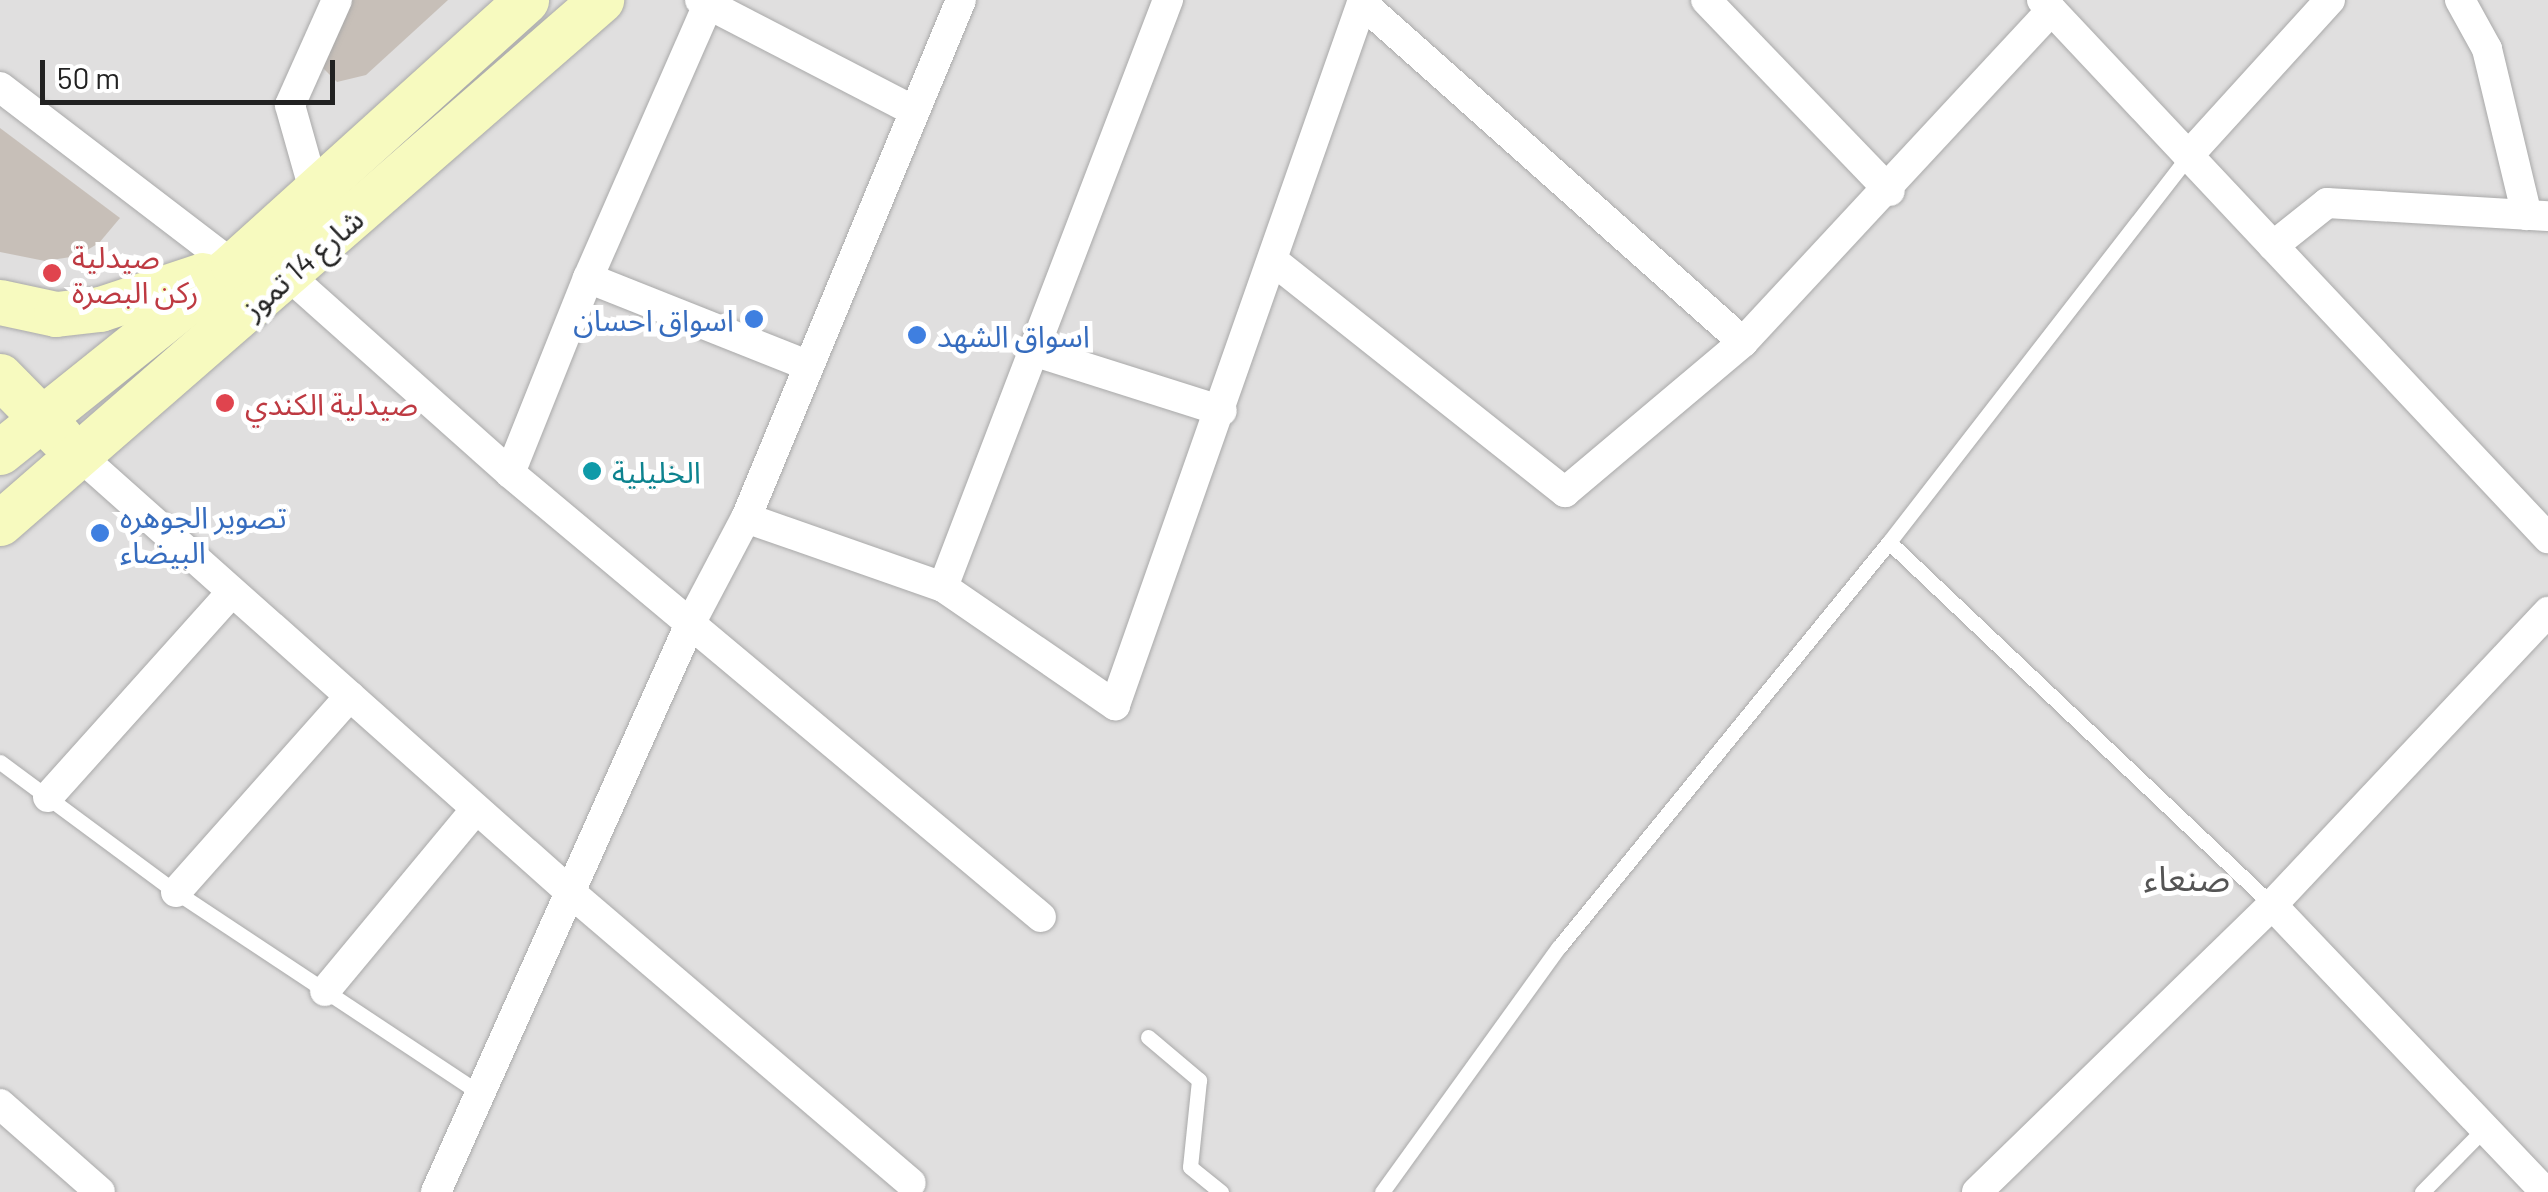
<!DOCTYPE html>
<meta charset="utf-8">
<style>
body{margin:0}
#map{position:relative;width:2548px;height:1192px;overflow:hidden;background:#f2efe9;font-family:Barlow,"Noto Sans Arabic",sans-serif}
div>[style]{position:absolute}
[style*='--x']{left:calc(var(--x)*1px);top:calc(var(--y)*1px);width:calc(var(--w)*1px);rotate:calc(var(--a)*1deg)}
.residential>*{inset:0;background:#e0dfdf;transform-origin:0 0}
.building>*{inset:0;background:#c7bfb8}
.roads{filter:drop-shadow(0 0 2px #a9a9a9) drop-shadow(0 0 2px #a9a9a9)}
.lane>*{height:15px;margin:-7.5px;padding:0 7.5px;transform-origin:7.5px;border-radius:7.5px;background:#fff}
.street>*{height:30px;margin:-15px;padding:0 15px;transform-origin:15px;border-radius:15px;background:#fff}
.secondary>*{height:45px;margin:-22.5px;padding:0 22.5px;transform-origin:22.5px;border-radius:22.5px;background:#f7fabf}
.dots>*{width:28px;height:28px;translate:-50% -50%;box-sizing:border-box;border:5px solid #fff;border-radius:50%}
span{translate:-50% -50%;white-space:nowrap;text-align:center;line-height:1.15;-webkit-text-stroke:10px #fff;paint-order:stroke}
.health-label{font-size:30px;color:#be3a42}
.left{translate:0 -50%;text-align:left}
.street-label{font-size:30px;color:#222}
.shop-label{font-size:30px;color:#366cbe}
.right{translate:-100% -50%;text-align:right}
.culture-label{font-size:30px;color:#0d838f}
.quarter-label{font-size:35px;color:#555}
.scale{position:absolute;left:40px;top:60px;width:295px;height:45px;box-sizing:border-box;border:5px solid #222;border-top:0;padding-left:12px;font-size:30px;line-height:35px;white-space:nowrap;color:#222;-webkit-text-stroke:8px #fff;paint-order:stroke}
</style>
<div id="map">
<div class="residential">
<i style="left:0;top:0;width:2548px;height:1192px"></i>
</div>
<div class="building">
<i style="clip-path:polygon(347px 0,448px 0,366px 75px,337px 82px,318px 63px)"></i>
<i style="clip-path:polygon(0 128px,120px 218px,99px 243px,77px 256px,45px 261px,0 252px)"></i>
</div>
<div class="roads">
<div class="lane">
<i style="--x:1889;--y:542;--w:528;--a:43.46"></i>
<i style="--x:0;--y:762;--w:219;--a:36.5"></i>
<i style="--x:176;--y:892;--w:366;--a:33.5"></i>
<i style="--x:1148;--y:1037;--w:67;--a:40.1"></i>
<i style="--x:1199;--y:1080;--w:87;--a:95.9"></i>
<i style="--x:1190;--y:1167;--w:40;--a:39"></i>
<i style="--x:1382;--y:1192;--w:302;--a:-54.2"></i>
<i style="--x:1559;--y:947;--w:522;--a:-50.83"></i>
<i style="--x:1889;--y:542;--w:488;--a:-52.2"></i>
<i style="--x:2422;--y:1192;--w:87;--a:-45.5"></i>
</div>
<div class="street">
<i style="--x:700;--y:0;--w:239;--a:27.4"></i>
<i style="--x:1706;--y:0;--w:265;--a:46.1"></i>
<i style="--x:2042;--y:0;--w:739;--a:46.76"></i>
<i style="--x:2460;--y:0;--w:56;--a:61.1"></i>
<i style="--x:2487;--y:49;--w:171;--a:76.5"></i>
<i style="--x:0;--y:87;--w:293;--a:37.4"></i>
<i style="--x:2188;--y:156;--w:211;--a:-47.7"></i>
<i style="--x:314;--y:190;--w:88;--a:-105.8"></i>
<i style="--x:290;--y:105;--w:115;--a:-65.9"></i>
<i style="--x:2273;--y:246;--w:69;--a:-38.5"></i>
<i style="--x:2327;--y:203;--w:221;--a:3.4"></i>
<i style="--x:1276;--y:263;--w:369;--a:38.4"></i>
<i style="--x:1565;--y:492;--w:233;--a:-40.1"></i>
<i style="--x:1743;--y:342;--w:453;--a:-47.1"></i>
<i style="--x:289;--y:276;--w:296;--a:41.7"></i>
<i style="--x:510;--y:473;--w:692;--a:39.9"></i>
<i style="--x:588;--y:278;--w:299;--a:-66.3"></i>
<i style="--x:1033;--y:351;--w:198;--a:17.6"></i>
<i style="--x:80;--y:456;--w:656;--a:41.66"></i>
<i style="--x:570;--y:892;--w:448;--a:40.5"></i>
<i style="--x:510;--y:473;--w:210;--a:-68.2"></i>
<i style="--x:588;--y:278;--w:236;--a:21.7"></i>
<i style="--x:746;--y:518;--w:209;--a:19.3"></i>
<i style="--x:943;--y:587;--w:209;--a:34.5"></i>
<i style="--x:1115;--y:705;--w:744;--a:-70.62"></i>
<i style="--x:1362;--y:3;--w:510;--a:41.66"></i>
<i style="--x:943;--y:587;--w:629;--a:-69.03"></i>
<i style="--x:48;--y:797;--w:275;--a:-48.1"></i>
<i style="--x:176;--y:892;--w:262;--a:-48.4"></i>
<i style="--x:2272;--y:905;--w:396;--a:46.4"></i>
<i style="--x:325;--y:991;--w:236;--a:-50.3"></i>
<i style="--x:0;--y:1104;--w:133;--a:41.3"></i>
<i style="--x:436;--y:1192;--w:622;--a:-65.91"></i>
<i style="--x:690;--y:624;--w:120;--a:-62.2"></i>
<i style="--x:746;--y:518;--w:561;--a:-67.46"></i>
<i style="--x:1977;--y:1192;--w:412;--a:-44.2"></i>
<i style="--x:2272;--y:905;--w:403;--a:-46.7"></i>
</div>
<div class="secondary">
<i style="--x:0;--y:302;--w:57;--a:12.1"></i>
<i style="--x:56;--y:314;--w:44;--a:-6.5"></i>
<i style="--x:100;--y:309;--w:108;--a:-18.3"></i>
<i style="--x:0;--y:376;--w:86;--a:45.5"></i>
<i style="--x:0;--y:452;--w:299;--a:-38.7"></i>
<i style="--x:233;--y:265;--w:395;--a:-42.1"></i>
<i style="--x:0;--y:523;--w:797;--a:-41.03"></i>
</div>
</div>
<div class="dots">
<i style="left:52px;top:273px;background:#e0444e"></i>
<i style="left:754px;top:319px;background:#3f7fe0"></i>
<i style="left:917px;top:335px;background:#3f7fe0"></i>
<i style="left:225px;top:403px;background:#e0444e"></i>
<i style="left:592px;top:471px;background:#0f9aa8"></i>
<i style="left:100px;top:533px;background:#3f7fe0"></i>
</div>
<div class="health-label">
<span class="left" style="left:72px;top:273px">صيدلية<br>ركن البصرة</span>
<span class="left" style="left:245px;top:403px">صيدلية الكندي</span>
</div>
<div class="street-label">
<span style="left:302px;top:263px;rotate:-41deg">شارع 14 تموز</span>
</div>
<div class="shop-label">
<span class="right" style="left:734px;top:319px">اسواق احسان</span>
<span class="left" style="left:937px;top:335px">اسواق الشهد</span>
<span class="left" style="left:120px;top:533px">تصوير الجوهره<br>البيضاء</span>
</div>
<div class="culture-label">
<span class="left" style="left:612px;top:471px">الخليلية</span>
</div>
<div class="quarter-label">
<span style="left:2187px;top:877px">صنعاء</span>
</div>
<div class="scale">50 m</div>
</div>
